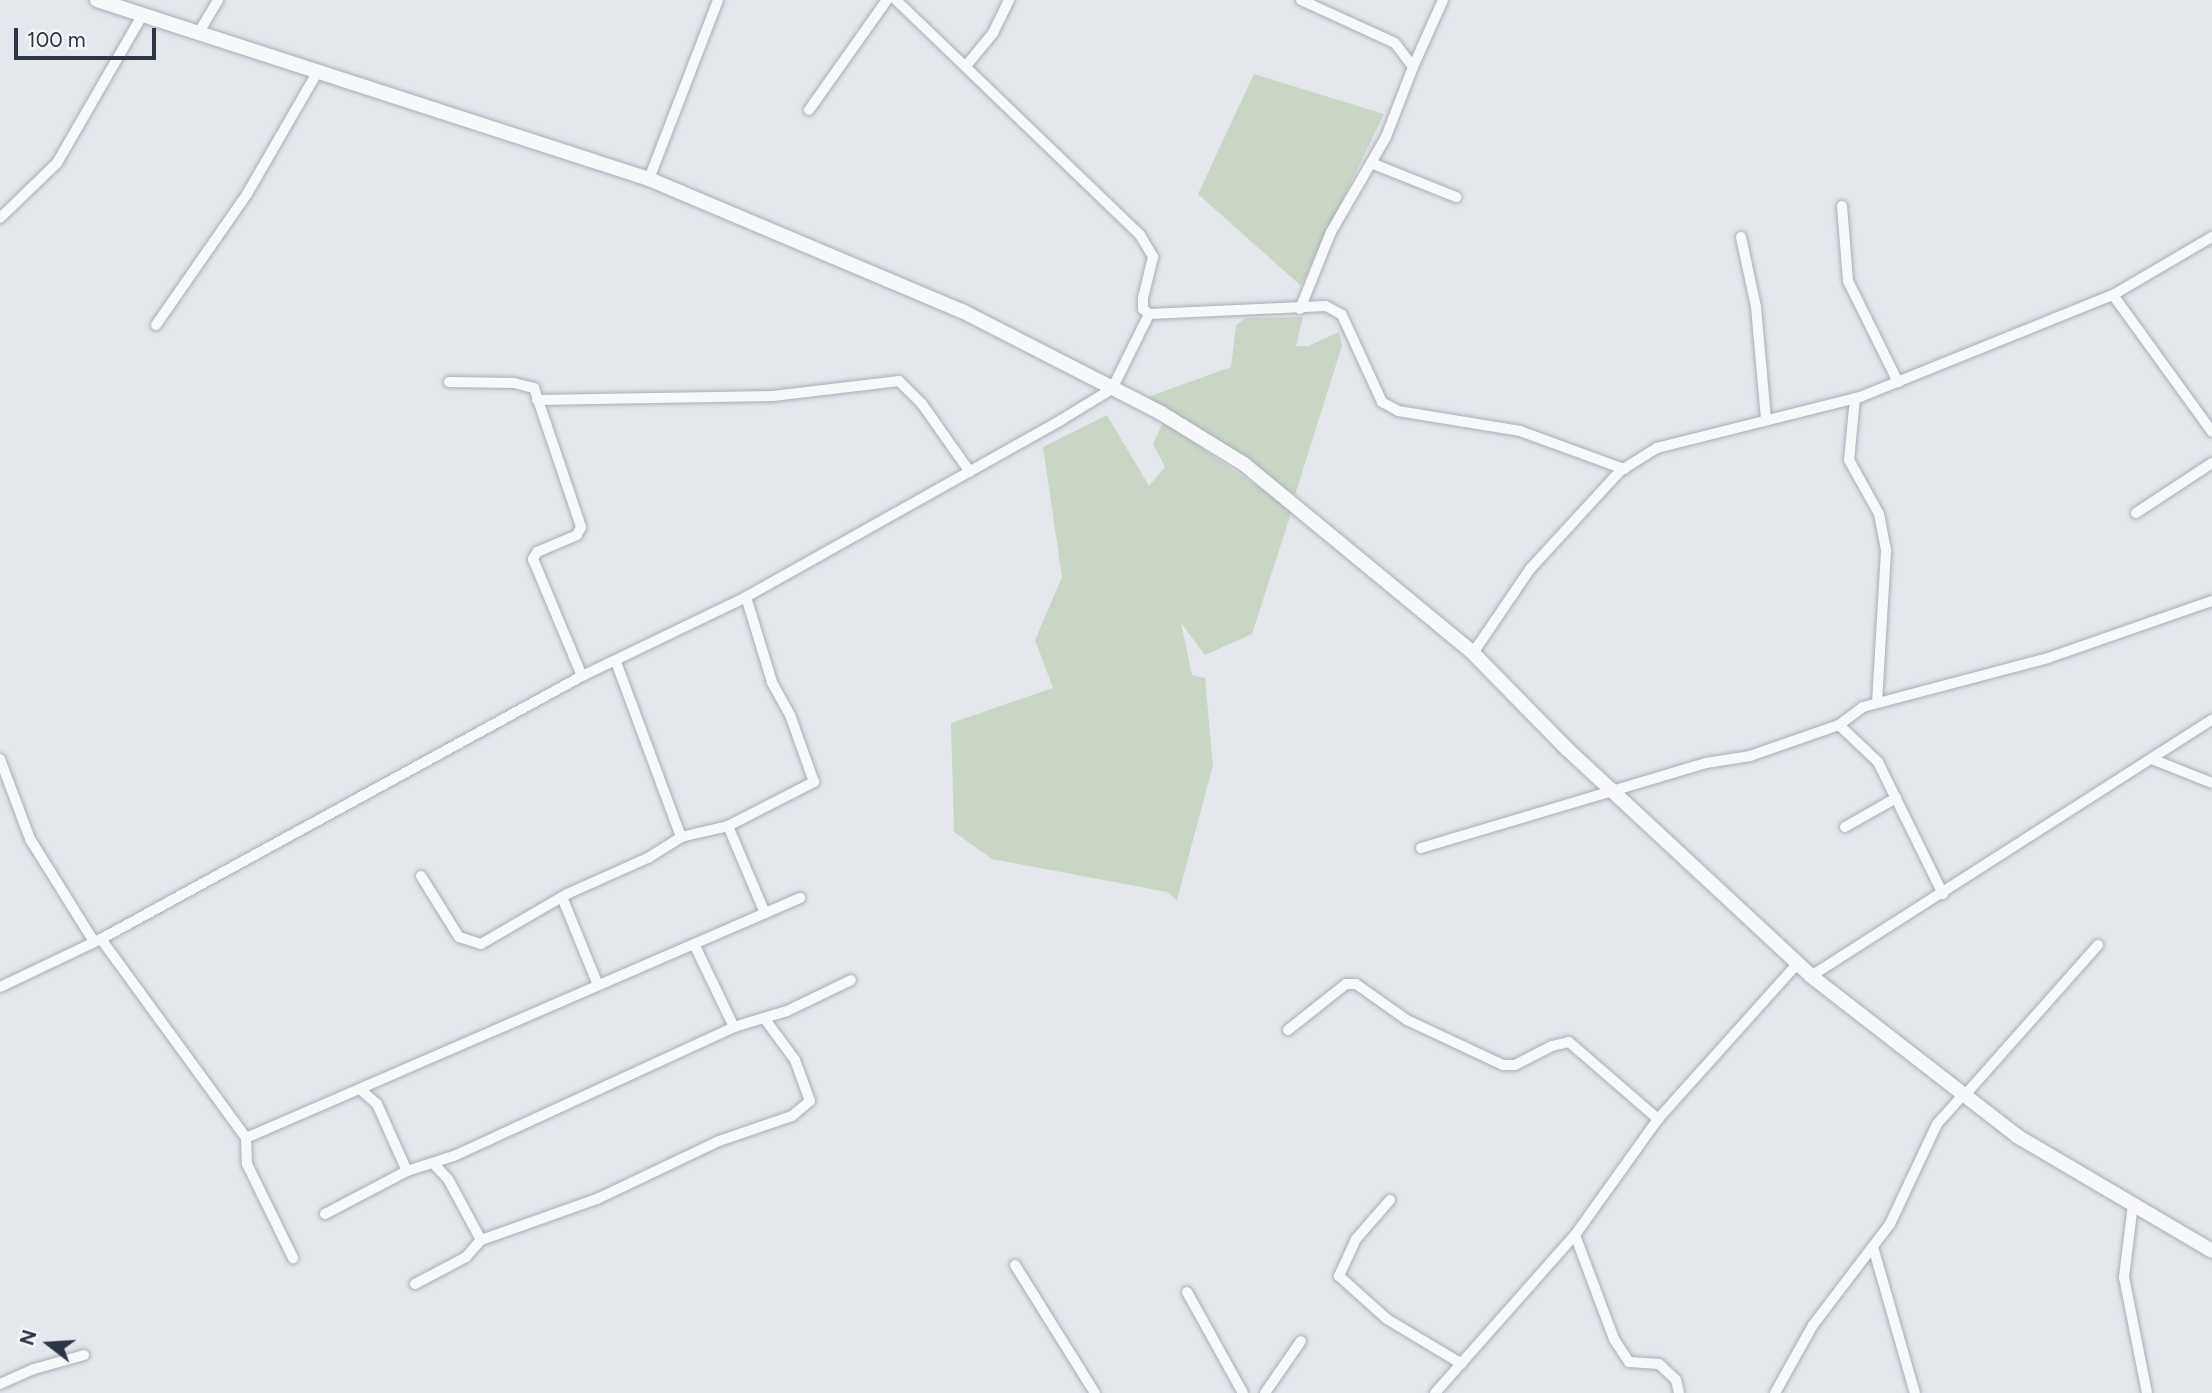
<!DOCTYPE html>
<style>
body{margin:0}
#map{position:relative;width:2212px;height:1393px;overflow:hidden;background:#e4e7ec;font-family:Figtree,sans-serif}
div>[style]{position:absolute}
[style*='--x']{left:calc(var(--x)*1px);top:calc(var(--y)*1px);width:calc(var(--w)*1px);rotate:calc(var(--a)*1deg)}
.green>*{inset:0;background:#c9d6c5}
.roads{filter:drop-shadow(0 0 2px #a9aeb7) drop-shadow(0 0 2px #a9aeb7)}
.minor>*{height:10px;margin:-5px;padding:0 5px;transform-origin:5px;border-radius:5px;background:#f7f8fa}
.tertiary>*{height:14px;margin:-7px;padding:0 7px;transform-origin:7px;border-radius:7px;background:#f7f8fa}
span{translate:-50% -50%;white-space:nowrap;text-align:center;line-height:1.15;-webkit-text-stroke:6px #f4f6f9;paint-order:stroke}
.north{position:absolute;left:14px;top:1309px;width:70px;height:70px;-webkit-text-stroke:5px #f4f6f9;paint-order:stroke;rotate:287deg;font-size:19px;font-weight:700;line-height:28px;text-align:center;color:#2b3445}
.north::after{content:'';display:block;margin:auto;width:24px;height:32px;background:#2b3445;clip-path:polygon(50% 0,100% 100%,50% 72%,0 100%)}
.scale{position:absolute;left:14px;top:28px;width:142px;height:32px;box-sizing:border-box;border:4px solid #2b3445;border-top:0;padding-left:9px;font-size:21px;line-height:24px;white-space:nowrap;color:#2b3445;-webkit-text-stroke:5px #f4f6f9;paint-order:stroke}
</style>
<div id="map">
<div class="green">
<i style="clip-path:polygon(1254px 74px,1384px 114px,1301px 286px,1198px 194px)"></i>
<i style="clip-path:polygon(1303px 317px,1296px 346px,1308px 346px,1339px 332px,1342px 346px,1295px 495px,1148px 397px,1231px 367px,1236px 325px,1246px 318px)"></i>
<i style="clip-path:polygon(1107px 415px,1149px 486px,1165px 467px,1153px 444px,1163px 422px,1292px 510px,1252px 634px,1205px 655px,1181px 623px,1192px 675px,1205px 678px,1213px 765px,1177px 900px,1167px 892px,992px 859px,954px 832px,951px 723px,1053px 688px,1035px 640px,1062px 577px,1043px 447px)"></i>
</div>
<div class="roads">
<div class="minor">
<i style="--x:896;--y:0;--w:339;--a:43.9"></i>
<i style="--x:1140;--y:235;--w:26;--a:59"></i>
<i style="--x:1153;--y:257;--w:42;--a:103.7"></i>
<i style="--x:1143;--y:298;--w:11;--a:90"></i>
<i style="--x:1143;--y:309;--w:8;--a:40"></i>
<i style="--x:1149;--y:314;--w:177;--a:-2.6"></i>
<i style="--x:1326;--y:306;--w:18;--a:29"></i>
<i style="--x:1342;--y:315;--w:96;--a:65.3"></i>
<i style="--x:1382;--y:402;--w:18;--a:29"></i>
<i style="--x:1398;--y:411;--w:124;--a:9.3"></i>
<i style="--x:1520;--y:431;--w:111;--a:20.1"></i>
<i style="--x:1301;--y:0;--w:103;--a:24.6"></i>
<i style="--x:1395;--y:43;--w:30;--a:53"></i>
<i style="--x:1413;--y:67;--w:73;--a:-65.9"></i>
<i style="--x:199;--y:32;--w:37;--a:-59"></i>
<i style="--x:966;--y:66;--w:43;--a:-50.7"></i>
<i style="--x:993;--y:33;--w:37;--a:-64"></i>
<i style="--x:809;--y:110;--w:135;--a:-54.7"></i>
<i style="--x:1371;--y:163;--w:92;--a:21.8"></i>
<i style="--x:649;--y:179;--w:192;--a:-68.9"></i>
<i style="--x:1842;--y:206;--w:75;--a:85.4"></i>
<i style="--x:1848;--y:281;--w:113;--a:63.7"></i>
<i style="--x:0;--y:218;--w:79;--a:-44"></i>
<i style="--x:57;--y:163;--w:172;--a:-60"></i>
<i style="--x:1741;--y:237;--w:72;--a:77.9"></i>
<i style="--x:1756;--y:307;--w:113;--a:84.9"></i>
<i style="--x:2113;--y:295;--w:169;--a:54.1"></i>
<i style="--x:1300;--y:309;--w:83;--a:-68.1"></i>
<i style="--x:1331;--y:232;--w:110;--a:-59.9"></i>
<i style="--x:1386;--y:137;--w:75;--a:-68.9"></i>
<i style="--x:156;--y:325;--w:160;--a:-55.2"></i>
<i style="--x:247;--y:194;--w:142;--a:-60"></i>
<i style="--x:449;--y:382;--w:65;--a:0.9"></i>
<i style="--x:514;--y:383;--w:21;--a:14"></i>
<i style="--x:534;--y:388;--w:147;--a:71.3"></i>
<i style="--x:581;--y:527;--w:9;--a:117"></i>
<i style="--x:577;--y:535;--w:43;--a:157"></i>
<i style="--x:537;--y:552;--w:8;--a:120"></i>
<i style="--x:533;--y:559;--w:127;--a:67.3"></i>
<i style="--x:1855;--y:398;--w:62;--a:95.5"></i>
<i style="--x:1849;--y:460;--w:62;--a:60.9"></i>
<i style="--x:1879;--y:514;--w:38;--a:79"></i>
<i style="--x:1886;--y:551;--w:151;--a:93.4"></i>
<i style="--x:537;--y:400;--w:236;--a:-1"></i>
<i style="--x:773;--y:396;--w:127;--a:-6.8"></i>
<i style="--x:899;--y:381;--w:33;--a:45"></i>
<i style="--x:922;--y:404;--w:83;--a:54.8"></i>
<i style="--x:2136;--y:513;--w:91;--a:-33.3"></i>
<i style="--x:1473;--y:653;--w:102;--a:-55.8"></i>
<i style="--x:1530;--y:569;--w:133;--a:-47.4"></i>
<i style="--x:1620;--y:471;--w:44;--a:-31.9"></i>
<i style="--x:1657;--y:448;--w:209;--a:-14.1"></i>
<i style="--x:1860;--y:397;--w:273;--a:-22"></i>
<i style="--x:2113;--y:295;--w:115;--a:-30.4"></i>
<i style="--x:616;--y:662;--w:187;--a:69.6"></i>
<i style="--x:1839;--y:725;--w:54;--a:43.5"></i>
<i style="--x:1878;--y:762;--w:147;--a:63.8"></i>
<i style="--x:0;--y:759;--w:85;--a:69.4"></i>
<i style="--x:30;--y:839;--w:121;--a:58.1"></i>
<i style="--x:2154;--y:760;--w:62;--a:21.6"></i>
<i style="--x:728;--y:826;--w:95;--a:67"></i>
<i style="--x:1845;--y:827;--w:59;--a:-29.6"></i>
<i style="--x:1421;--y:848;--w:297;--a:-16.6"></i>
<i style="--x:1706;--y:763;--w:45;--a:-9"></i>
<i style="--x:1750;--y:756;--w:94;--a:-19.2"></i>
<i style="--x:1839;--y:725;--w:30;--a:-37"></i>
<i style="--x:1863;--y:707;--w:191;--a:-14.8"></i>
<i style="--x:2048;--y:658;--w:174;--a:-19.2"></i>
<i style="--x:421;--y:876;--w:72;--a:58.1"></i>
<i style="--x:459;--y:937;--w:23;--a:18"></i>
<i style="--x:481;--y:944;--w:99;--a:-30.2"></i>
<i style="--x:567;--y:894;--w:89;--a:-24"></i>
<i style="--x:648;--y:858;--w:39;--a:-32"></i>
<i style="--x:681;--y:837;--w:48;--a:-13.2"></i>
<i style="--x:728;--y:826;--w:97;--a:-27.1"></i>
<i style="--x:814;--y:782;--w:71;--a:-109.7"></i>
<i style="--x:790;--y:715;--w:38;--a:-119"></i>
<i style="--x:772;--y:682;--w:89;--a:-107"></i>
<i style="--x:562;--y:897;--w:95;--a:67.8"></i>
<i style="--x:101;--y:939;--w:246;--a:53.9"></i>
<i style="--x:246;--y:1138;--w:26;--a:88"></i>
<i style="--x:247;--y:1164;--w:105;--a:63.9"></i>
<i style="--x:695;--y:946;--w:90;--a:64.3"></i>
<i style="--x:1811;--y:976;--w:476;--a:-32.6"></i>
<i style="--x:0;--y:987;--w:112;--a:-25.4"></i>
<i style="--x:101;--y:939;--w:548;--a:-28.67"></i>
<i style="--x:582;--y:676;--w:182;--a:-25.7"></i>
<i style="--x:746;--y:597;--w:361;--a:-29.3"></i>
<i style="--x:1061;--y:420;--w:60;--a:-31.3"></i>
<i style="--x:1112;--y:389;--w:84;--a:-63.7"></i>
<i style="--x:1288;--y:1030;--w:74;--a:-38.4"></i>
<i style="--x:1346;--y:984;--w:10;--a:0"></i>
<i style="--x:1356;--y:984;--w:62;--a:35.2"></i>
<i style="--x:1407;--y:1020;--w:106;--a:25.1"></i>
<i style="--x:1503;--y:1065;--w:12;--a:0"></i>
<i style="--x:1515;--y:1065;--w:42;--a:-27.2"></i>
<i style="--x:1552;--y:1046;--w:17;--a:-13"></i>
<i style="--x:1569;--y:1042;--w:118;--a:40.9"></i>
<i style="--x:361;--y:1090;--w:21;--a:41"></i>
<i style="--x:377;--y:1104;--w:73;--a:65.9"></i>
<i style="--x:1964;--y:1096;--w:202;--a:-48.4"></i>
<i style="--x:246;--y:1138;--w:604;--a:-23.42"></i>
<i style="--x:433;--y:1163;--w:22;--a:47"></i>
<i style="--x:448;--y:1179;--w:69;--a:61.6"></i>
<i style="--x:1390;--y:1200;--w:52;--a:131.1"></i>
<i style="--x:1356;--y:1239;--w:41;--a:114.7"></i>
<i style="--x:1339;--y:1276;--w:64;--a:41.9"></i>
<i style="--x:1387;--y:1319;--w:87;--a:31"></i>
<i style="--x:2133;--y:1204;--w:74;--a:97"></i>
<i style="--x:2124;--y:1277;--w:118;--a:78.8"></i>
<i style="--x:325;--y:1214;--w:93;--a:-27.7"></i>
<i style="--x:407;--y:1171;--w:49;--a:-17.7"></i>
<i style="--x:454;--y:1156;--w:308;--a:-24.7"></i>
<i style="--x:734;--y:1027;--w:55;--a:-16.8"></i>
<i style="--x:787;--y:1011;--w:71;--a:-25.8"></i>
<i style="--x:1575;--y:1235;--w:111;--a:69.4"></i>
<i style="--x:1614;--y:1339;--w:27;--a:57"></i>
<i style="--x:1629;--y:1362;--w:30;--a:4"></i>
<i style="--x:1659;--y:1364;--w:23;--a:43"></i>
<i style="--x:1676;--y:1380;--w:13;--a:77"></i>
<i style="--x:1873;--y:1247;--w:152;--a:74"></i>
<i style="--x:1015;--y:1265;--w:151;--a:58"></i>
<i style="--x:415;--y:1284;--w:58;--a:-27.9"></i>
<i style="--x:466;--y:1257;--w:23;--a:-49"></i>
<i style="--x:481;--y:1240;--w:123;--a:-19.5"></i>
<i style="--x:597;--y:1199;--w:135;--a:-25.4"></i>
<i style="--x:719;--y:1141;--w:77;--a:-18.9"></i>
<i style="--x:792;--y:1116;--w:23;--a:-40"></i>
<i style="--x:810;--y:1101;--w:44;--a:-110.1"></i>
<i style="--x:795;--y:1060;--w:52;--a:-126.4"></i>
<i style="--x:1187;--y:1292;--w:115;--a:61"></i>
<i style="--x:0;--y:1384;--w:37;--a:-24"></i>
<i style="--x:34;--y:1369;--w:52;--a:-15.6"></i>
<i style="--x:1265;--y:1393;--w:63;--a:-55.3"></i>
<i style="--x:1435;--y:1393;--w:211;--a:-48.5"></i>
<i style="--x:1575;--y:1235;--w:143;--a:-54.4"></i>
<i style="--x:1658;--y:1119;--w:210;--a:-48.1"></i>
<i style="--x:1775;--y:1393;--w:78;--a:-60.8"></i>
<i style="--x:1813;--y:1325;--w:127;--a:-52.7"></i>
<i style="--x:1890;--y:1224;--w:110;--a:-64.8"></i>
<i style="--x:1937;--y:1124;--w:39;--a:-48"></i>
</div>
<div class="tertiary">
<i style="--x:97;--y:0;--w:580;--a:17.97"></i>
<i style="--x:649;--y:179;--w:340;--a:22.9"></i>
<i style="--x:962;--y:311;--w:224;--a:27.1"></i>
<i style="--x:1161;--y:413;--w:97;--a:31.6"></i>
<i style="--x:1244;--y:464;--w:297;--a:39.5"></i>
<i style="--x:1473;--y:653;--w:134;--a:45.6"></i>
<i style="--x:1567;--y:749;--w:333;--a:42.9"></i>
<i style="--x:1811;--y:976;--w:261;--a:37.8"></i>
<i style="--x:2017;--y:1136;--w:226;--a:30.5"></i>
</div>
</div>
<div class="north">N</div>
<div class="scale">100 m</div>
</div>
